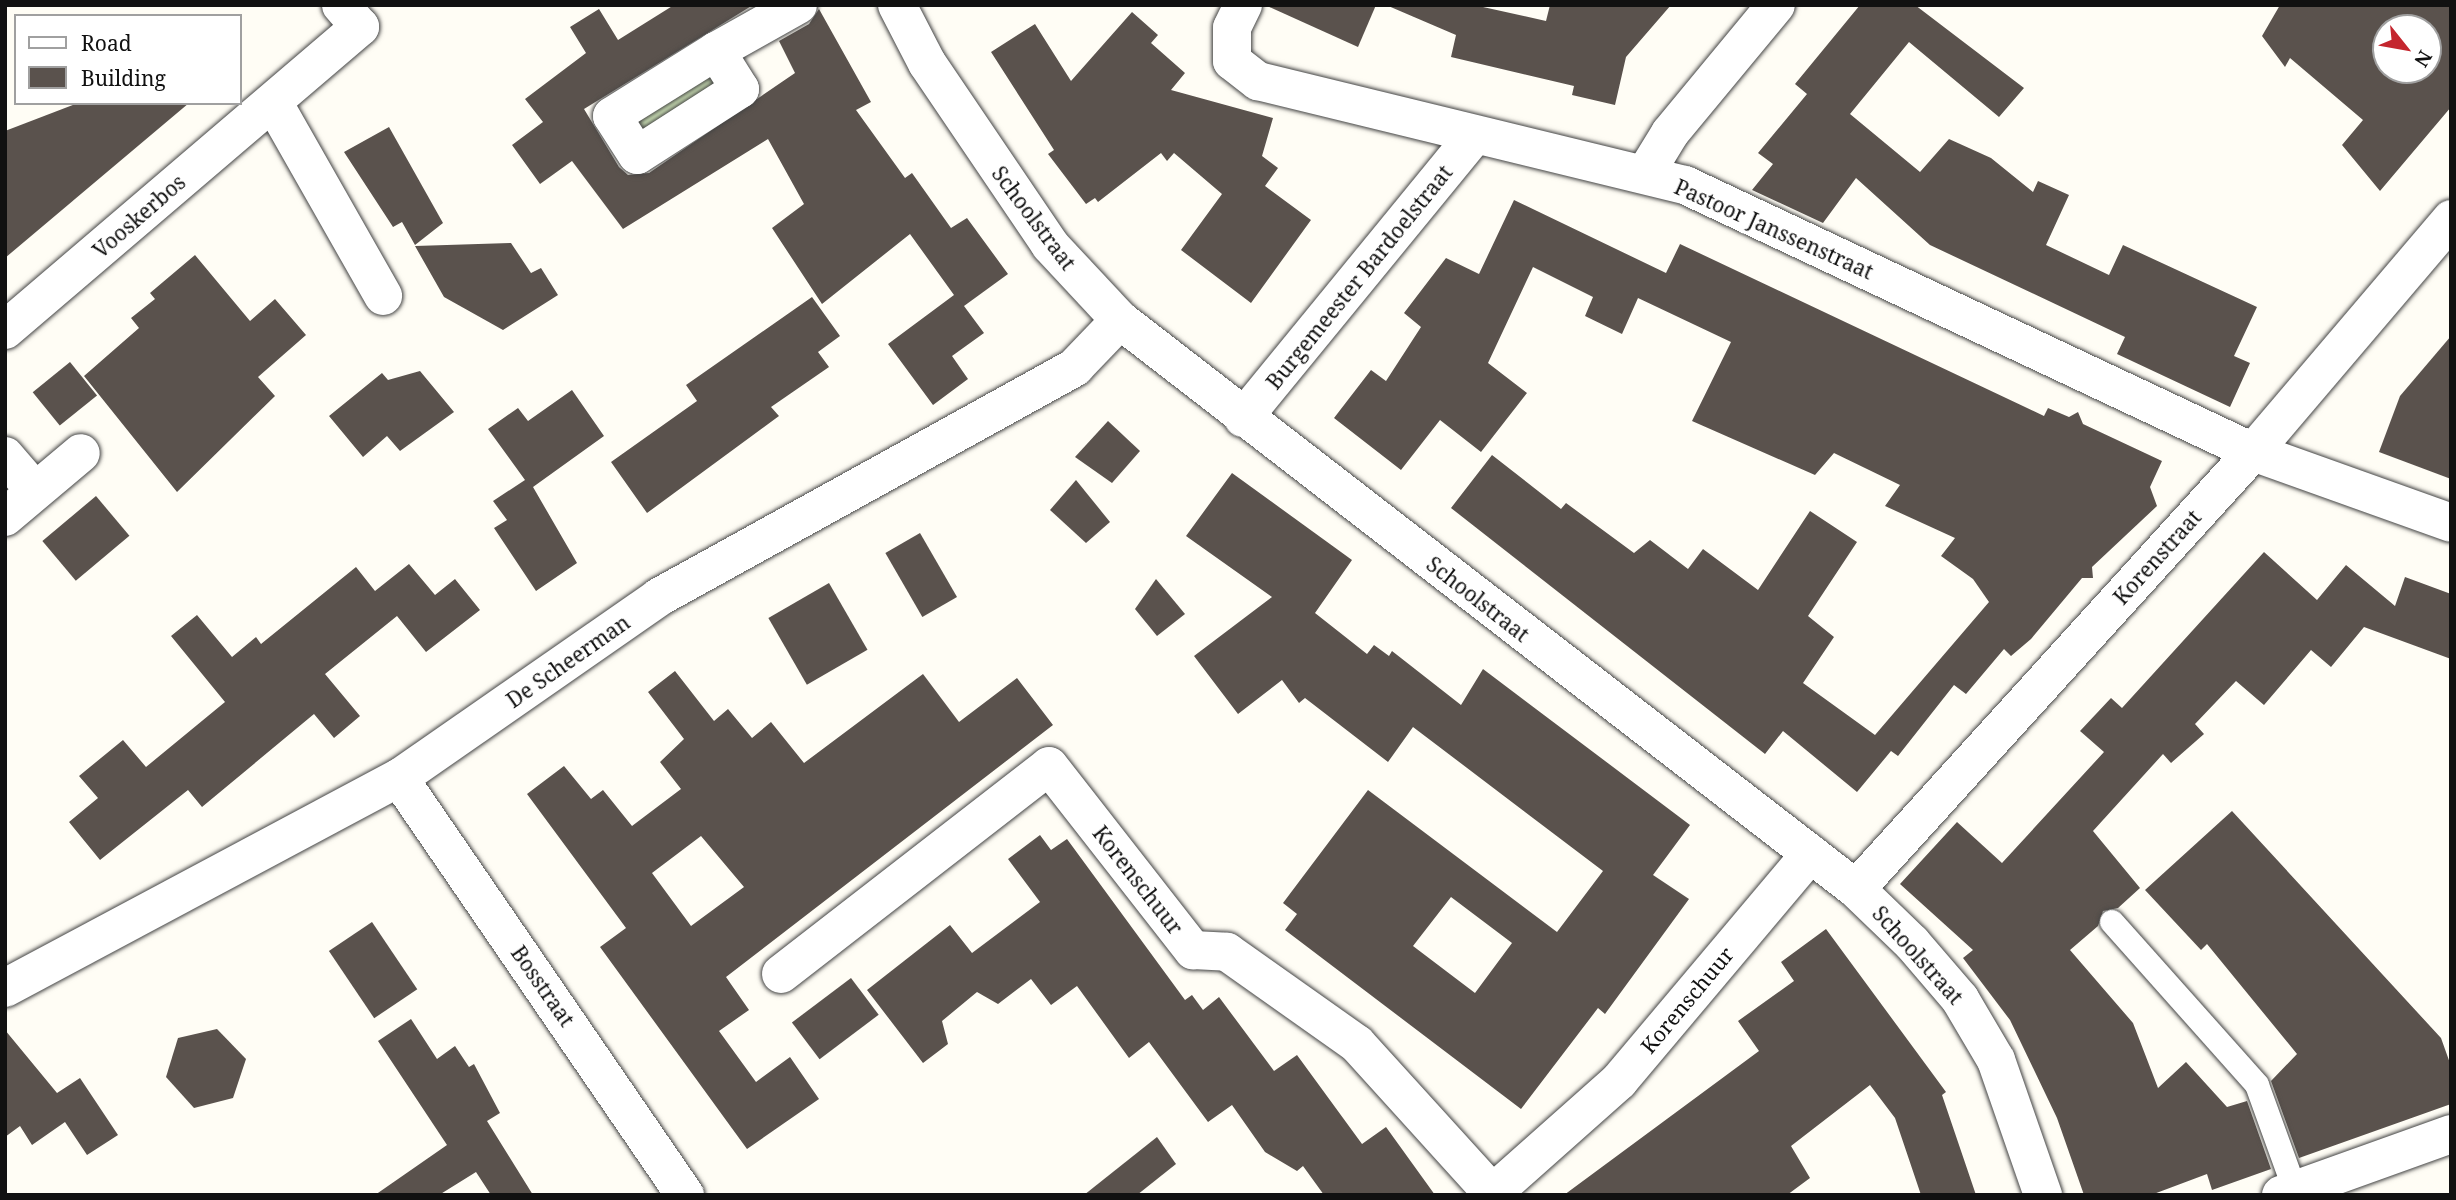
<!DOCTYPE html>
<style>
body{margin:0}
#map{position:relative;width:2456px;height:1200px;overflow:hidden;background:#fffdf5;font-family:"Noto Serif",serif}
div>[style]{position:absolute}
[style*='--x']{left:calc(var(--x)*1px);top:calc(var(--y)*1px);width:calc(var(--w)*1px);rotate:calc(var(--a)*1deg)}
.green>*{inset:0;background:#d5ebbd}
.building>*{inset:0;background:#5a524d;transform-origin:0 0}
.roads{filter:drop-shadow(0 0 2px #444) drop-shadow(0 0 2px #444)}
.lane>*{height:24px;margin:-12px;padding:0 12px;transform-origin:12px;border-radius:12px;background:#fff}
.street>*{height:38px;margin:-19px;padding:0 19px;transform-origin:19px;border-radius:19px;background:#fff}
span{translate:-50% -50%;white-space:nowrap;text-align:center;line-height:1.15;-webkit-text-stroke:7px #fff;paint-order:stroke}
.street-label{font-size:21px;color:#111}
.frame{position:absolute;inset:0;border:7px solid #111;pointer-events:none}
.legend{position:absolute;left:14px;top:14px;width:228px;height:91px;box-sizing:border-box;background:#fff;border:2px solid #a0a0a0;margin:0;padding:9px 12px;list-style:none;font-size:21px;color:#111}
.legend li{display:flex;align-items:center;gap:14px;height:35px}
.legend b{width:35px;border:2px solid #a0a0a0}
.north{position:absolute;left:2372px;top:14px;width:70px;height:70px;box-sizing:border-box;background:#fff;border:2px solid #a0a0a0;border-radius:50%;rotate:121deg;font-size:19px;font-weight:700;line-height:28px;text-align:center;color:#111}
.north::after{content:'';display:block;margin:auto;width:24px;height:32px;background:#c4262e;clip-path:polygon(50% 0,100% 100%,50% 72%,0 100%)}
</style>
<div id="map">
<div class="green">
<i style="clip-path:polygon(708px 70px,723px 88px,644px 140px,636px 116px)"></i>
</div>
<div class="building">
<i style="clip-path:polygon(674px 5px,753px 5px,584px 109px,619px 167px,628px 175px,649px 173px,795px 73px,779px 41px,809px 24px,819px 9px,871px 102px,856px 110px,905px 178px,912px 173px,951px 228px,967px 218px,1008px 274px,964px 306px,984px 333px,952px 356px,968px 379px,933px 405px,888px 344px,954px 295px,910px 234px,822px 304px,772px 228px,804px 204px,768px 139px,623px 229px,572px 161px,540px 184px,512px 145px,543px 122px,525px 99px,586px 53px,570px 27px,599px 9px,618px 40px)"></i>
<i style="clip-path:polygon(1265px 5px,1376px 5px,1358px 47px)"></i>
<i style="clip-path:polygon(1386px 5px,1474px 5px,1546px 21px,1550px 5px,1671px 5px,1626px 57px,1615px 105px,1572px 95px,1574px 86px,1451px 57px,1456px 35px)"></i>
<i style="clip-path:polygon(1860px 5px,1915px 5px,2024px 88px,1999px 117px,1909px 42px,1850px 114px,1920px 172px,1949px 139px,1991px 158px,2033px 192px,2038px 181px,2069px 195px,2046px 245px,2109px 275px,2123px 245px,2257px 307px,2234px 356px,2250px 363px,2230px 407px,2117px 354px,2125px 337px,1930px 245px,1856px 178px,1823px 223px,1752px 190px,1773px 164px,1758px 153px,1807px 94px,1795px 84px)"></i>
<i style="clip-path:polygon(evenodd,2280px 5px,2451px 5px,2451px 107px,2380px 191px,2342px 145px,2363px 120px,2290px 58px,2285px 67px,2262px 36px,2280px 5px,2386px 28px,2428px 28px,2428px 70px,2386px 70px,2386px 28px)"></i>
<i style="clip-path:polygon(1132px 12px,1158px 35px,1151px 43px,1185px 73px,1171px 90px,1273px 118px,1262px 156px,1278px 168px,1265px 186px,1311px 220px,1251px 303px,1181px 250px,1222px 194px,1174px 153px,1167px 161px,1161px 153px,1098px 202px,1095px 198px,1086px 204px,1048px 154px,1054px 150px,991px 52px,1035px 24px,1071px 81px)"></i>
<i style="clip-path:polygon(78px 103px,189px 103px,5px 258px,5px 131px)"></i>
<i style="clip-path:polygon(389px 127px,443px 223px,415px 245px,402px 222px,393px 227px,344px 152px)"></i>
<i style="clip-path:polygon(1514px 200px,1666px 273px,1680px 244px,2044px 416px,2048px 408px,2069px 417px,2078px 412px,2083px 424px,2162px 461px,2150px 487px,2157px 506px,2092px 567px,2093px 578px,2082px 578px,2031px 639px,2011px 656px,2004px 649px,1966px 694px,1954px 685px,1898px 756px,1891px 751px,1857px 792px,1783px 731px,1765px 754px,1451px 508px,1492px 455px,1561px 509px,1566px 503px,1634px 553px,1650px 540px,1688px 569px,1703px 549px,1758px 590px,1810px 511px,1857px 542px,1808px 616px,1834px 637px,1803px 683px,1875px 735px,1989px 602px,1973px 579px,1941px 556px,1955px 538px,1885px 506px,1900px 485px,1834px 453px,1815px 475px,1692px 421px,1731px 342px,1638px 298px,1622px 334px,1585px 316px,1593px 297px,1533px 267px,1488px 363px,1527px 393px,1481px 452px,1440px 420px,1401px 470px,1334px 418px,1371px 370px,1386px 381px,1421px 327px,1404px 313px,1446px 258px,1479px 274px)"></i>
<i style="clip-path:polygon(511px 243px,531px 273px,541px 268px,558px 295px,503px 330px,444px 297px,415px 246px)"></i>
<i style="clip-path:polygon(195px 255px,250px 321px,275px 299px,306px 335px,258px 377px,275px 396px,177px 492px,84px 376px,139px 328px,131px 318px,155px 299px,150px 293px)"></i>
<i style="clip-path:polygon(812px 297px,840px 336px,818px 352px,829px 367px,771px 407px,779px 416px,647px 513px,611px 462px,697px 401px,686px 385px)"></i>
<i style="clip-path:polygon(2451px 336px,2451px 479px,2379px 452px,2400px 396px)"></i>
<i style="left:70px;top:362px;width:43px;height:48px;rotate:51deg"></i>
<i style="clip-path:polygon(420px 371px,454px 412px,400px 451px,387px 436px,363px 457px,329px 416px,382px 373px,388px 380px)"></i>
<i style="clip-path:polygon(572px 390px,604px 436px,533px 487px,577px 563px,536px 591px,494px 528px,507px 520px,493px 501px,525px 480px,488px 429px,518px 408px,528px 421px)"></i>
<i style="clip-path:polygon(1108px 421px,1140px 451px,1112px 483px,1075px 457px)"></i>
<i style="clip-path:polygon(evenodd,1232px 473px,1352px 560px,1315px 613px,1367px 654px,1374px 645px,1389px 656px,1392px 651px,1461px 705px,1483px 669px,1690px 825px,1653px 875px,1689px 899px,1605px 1014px,1598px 1008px,1521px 1109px,1285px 930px,1297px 914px,1283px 903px,1368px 790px,1557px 932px,1603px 871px,1413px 727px,1388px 762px,1305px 698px,1299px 703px,1282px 680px,1238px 714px,1194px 656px,1272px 597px,1186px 536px,1232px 473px,1451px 897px,1512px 943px,1475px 993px,1413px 946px,1451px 897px)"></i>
<i style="clip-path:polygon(1076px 480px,1110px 522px,1086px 543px,1050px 510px)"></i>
<i style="left:96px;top:496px;width:52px;height:70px;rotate:50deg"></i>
<i style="left:920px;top:533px;width:74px;height:40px;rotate:60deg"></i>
<i style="clip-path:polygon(2264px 552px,2317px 600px,2346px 565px,2395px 606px,2405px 577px,2451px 594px,2451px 659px,2364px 627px,2331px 667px,2311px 650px,2264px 705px,2236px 681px,2195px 724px,2204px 734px,2171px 763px,2163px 754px,2093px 831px,2140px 888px,2118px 908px,2103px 911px,2098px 926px,2070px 950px,2133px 1023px,2158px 1088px,2186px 1062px,2227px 1107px,2247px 1101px,2271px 1169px,2212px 1190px,2207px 1174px,2151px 1195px,2084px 1195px,2057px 1118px,2010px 1020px,1963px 958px,1973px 950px,1900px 884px,1957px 822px,2002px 863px,2104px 752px,2080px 731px,2111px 698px,2122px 708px)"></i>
<i style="clip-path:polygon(409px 564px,435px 595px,455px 579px,480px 610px,426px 652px,397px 616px,325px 674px,360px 716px,334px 738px,314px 714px,202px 807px,188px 790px,100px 860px,69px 822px,98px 798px,79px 776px,123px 740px,146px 767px,225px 702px,171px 636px,197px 615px,232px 657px,256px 637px,261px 644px,356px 567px,375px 591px)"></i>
<i style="clip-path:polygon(1156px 579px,1185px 614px,1157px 636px,1135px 609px)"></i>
<i style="left:829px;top:583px;width:77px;height:70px;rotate:60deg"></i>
<i style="clip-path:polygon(evenodd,675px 671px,714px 721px,728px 709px,752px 738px,771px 722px,804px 763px,923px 674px,959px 722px,1017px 678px,1053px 725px,726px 977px,749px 1010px,719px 1031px,756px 1082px,790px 1057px,819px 1099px,747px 1149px,600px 947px,626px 928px,527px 794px,564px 766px,591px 799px,603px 790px,632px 826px,681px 789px,660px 762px,684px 739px,648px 692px,675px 671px,701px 836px,744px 887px,691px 926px,652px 873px,701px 836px)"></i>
<i style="clip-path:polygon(2232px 811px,2441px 1038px,2451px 1066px,2451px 1104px,2299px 1158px,2271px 1081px,2297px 1054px,2207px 944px,2201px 950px,2145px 890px)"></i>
<i style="clip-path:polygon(1040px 835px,1051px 850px,1067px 839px,1185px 1000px,1192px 995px,1203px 1010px,1219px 997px,1274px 1071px,1297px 1055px,1362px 1144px,1386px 1127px,1435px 1195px,1324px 1195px,1303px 1166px,1297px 1171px,1265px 1152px,1232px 1105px,1208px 1122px,1149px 1042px,1129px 1058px,1077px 986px,1051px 1005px,1031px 979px,998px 1004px,977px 992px,942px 1021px,948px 1044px,923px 1063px,867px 990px,950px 925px,972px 953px,1040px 902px,1008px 859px)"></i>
<i style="left:372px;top:922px;width:81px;height:52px;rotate:56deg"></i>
<i style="clip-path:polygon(1826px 929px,1946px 1092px,1942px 1095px,1976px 1195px,1921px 1195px,1895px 1118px,1870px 1085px,1791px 1146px,1810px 1178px,1787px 1195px,1564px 1195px,1759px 1051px,1738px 1021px,1794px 981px,1781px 962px)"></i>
<i style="left:851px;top:978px;width:46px;height:74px;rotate:53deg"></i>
<i style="clip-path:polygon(411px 1019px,437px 1059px,455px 1046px,469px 1067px,474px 1064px,500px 1113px,487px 1121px,533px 1195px,491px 1195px,476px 1172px,439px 1195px,375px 1195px,447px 1145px,378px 1041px)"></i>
<i style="clip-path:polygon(217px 1029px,246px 1059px,233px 1098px,194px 1108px,166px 1077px,178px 1038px)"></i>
<i style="clip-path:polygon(5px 1030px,57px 1093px,80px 1078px,118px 1135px,87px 1155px,65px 1122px,32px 1145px,20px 1126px,5px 1137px)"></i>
<i style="clip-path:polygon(1157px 1137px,1176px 1164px,1137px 1195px,1084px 1195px)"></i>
</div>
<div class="roads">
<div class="lane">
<i style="--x:2112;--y:922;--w:218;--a:48.3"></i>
<i style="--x:2257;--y:1085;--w:112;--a:70.1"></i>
</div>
<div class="street">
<i style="--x:897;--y:5;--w:65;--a:62.7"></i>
<i style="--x:927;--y:63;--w:220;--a:55.9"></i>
<i style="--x:1050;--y:245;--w:103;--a:47"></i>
<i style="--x:1120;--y:320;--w:930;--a:37.71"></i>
<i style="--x:1856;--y:889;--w:78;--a:44"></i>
<i style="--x:1912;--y:943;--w:74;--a:49.4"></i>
<i style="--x:1960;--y:999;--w:71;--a:59.5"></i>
<i style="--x:1996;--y:1060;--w:143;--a:70.8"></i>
<i style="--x:1243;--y:5;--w:25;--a:116"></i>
<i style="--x:1232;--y:28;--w:33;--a:90"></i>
<i style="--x:1232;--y:61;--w:33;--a:38"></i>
<i style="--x:1258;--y:81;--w:439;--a:13.7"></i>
<i style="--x:1685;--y:185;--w:628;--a:25.18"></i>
<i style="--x:2253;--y:452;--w:210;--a:19.7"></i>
<i style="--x:716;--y:51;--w:45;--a:57.7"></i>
<i style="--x:740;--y:89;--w:122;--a:147.3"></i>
<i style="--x:637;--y:155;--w:46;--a:-122.7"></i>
<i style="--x:612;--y:116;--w:123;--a:-32"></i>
<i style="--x:716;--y:51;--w:94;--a:-29.3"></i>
<i style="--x:273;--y:102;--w:223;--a:60.4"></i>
<i style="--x:1645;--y:174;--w:48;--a:-58.6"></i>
<i style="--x:1670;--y:133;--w:166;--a:-50.4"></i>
<i style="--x:5;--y:330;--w:467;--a:-40.5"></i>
<i style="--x:360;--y:27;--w:29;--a:-131"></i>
<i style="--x:1243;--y:418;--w:365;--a:-50.7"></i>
<i style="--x:5;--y:456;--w:46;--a:49.4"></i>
<i style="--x:5;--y:517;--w:99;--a:-40.1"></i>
<i style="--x:399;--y:778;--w:506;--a:55.56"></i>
<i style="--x:1856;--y:889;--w:590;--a:-47.75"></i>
<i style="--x:2253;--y:452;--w:306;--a:-49.6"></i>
<i style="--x:781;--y:974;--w:339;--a:-37.8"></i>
<i style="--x:1049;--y:766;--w:234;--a:52"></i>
<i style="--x:1193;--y:950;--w:34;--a:3"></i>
<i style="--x:1227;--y:952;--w:159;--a:35.3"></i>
<i style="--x:1357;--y:1044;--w:204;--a:47.8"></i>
<i style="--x:5;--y:988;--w:446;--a:-28.1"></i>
<i style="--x:399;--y:778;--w:317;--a:-34.8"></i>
<i style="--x:659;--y:597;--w:475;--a:-28.9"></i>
<i style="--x:1075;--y:367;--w:65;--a:-46.2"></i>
<i style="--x:1493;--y:1193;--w:169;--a:-41.6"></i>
<i style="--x:1619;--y:1081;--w:297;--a:-49.9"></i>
<i style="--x:2281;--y:1195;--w:181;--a:-19.7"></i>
</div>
</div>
<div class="street-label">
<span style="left:139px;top:216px;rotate:-41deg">Vooskerbos</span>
<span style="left:1034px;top:218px;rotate:53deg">Schoolstraat</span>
<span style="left:1774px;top:229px;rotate:24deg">Pastoor Janssenstraat</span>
<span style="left:1359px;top:277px;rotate:-51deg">Burgemeester Bardoelstraat</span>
<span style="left:2157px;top:557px;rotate:-48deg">Korenstraat</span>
<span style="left:1478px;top:599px;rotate:38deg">Schoolstraat</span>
<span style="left:568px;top:661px;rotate:-35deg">De Scheerman</span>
<span style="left:1138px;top:880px;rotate:52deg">Korenschuur</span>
<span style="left:1918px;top:955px;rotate:48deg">Schoolstraat</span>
<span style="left:543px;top:986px;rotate:55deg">Bosstraat</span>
<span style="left:1687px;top:1000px;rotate:-50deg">Korenschuur</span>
</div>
<div class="frame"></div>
<ul class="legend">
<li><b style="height:9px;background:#fff"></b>Road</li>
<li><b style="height:19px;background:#5a524d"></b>Building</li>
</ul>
<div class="north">N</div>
</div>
